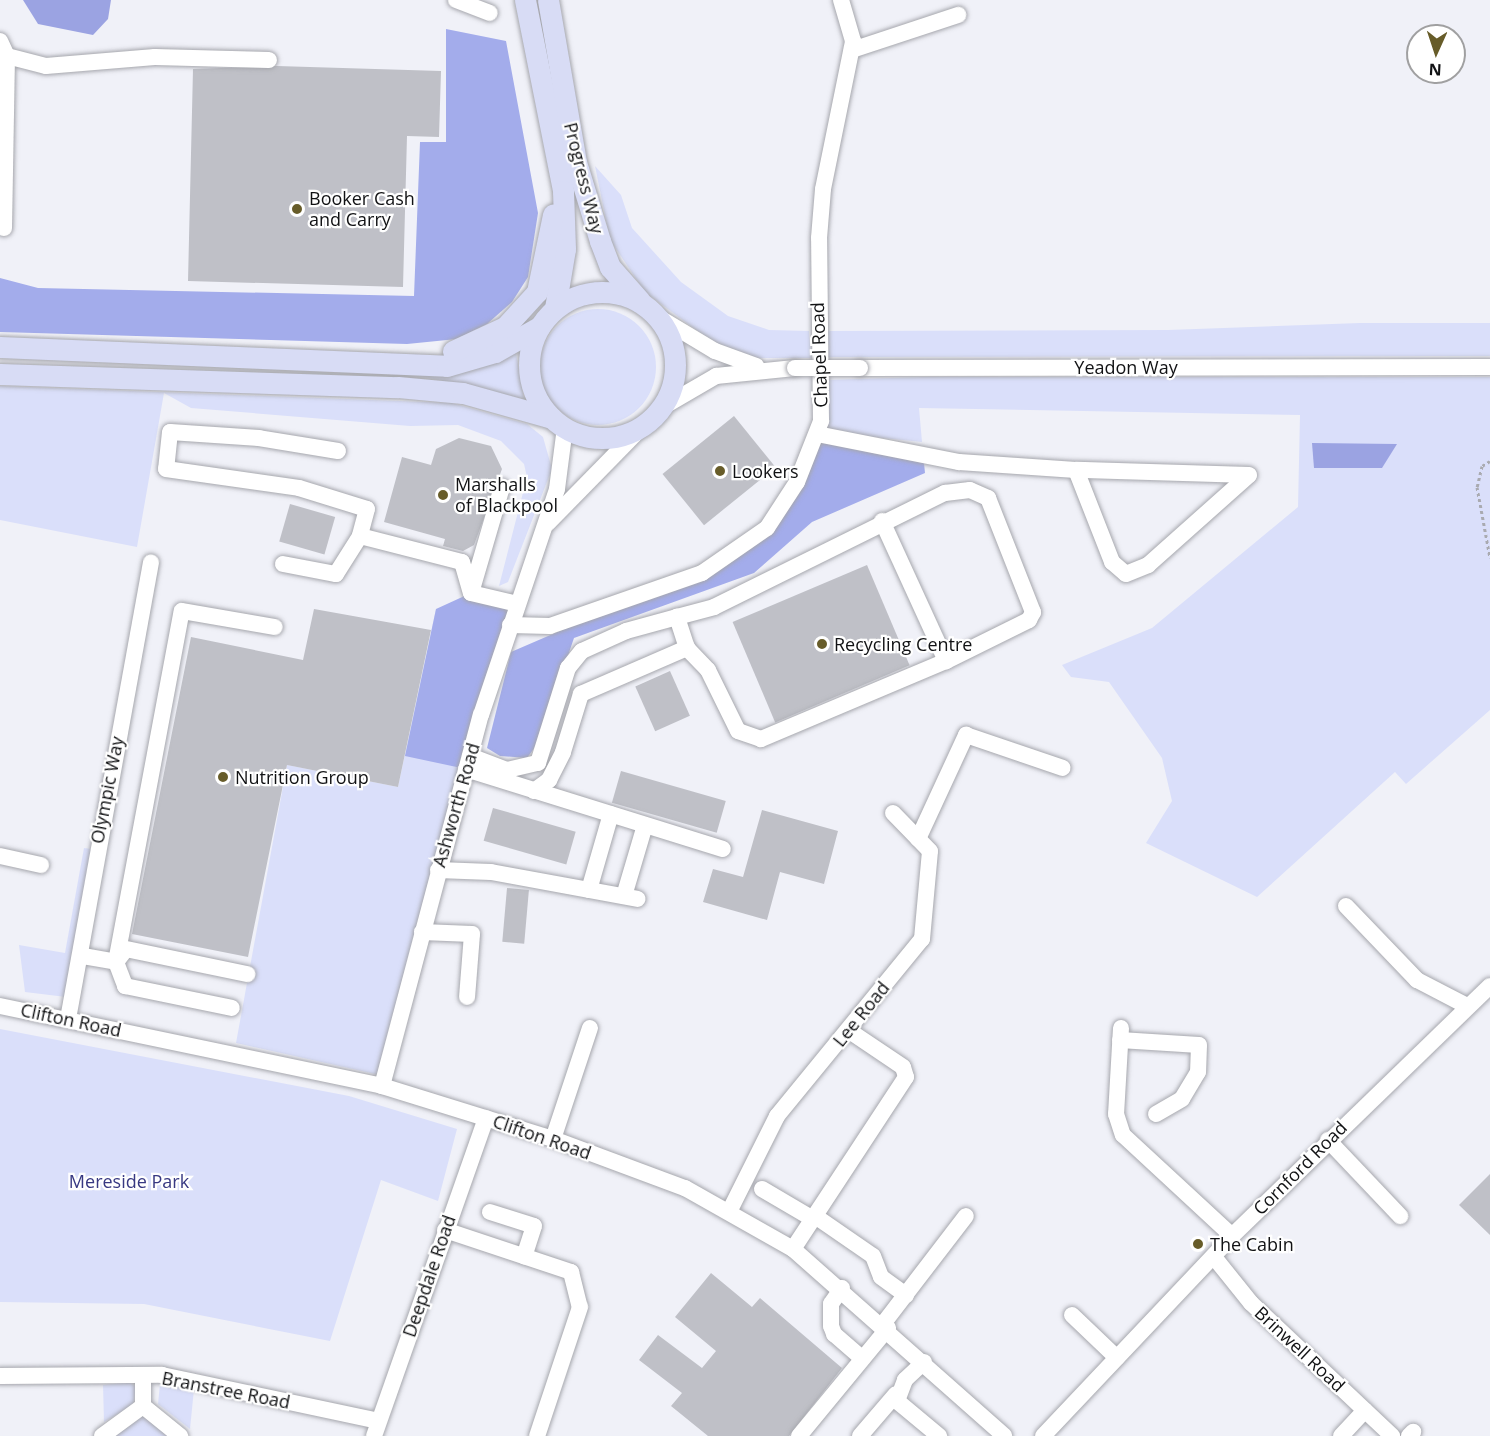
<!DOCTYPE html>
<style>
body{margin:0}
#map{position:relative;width:1490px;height:1436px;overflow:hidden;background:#f0f1f8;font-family:"Open Sans",sans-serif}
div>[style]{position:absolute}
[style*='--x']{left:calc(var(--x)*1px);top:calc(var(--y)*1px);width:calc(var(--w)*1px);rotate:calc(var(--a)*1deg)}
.green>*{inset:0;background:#dadffa}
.round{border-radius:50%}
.forest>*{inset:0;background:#a3aceb}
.water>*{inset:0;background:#9ba3e2}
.building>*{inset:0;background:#bfc0c7;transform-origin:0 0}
.path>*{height:3px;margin-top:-1.5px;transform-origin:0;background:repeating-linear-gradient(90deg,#a9aab0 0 3px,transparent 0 6px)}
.roads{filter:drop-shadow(0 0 2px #a6a7ad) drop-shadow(0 0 2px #a6a7ad)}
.minor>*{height:16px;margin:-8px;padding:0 8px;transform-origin:8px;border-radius:8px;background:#fff}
.major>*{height:21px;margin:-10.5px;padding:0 10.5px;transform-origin:10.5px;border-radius:10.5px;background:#d8dcf5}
.major>.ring{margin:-10.5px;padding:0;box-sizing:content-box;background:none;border:21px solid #d8dcf5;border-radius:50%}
.bridges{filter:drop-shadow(0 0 2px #a6a7ad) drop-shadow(0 0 2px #a6a7ad)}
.minor-bridge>*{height:16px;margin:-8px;padding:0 8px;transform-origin:8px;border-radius:8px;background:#fff}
.dots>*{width:16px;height:16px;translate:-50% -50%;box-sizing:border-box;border:3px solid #fff;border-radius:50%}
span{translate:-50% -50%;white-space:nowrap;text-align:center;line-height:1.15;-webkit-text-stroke:4.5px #fff;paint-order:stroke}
.street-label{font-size:18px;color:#111214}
.poi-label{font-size:18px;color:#111214}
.left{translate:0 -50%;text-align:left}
.park-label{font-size:18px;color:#373882}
.north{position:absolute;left:1406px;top:24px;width:60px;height:60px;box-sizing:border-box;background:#fff;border:2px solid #a0a0a1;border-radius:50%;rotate:183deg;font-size:16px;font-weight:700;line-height:24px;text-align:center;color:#111214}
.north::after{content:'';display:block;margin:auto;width:21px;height:27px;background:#675c29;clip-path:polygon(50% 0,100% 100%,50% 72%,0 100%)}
</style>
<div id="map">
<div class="green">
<i style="clip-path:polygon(595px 166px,621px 195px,632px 228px,681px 282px,728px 316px,769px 330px,809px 331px,811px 358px,752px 358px,711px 341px,645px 292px,610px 240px)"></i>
<i class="round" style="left:540px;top:309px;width:116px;height:116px"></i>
<i style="clip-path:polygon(1360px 323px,1490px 323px,1490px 356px,826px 357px,825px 331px,1168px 330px)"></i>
<i style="clip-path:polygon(516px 353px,524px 399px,416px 375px,457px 371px)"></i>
<i style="clip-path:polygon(924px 377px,1490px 377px,1490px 710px,1406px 784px,1395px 772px,1257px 897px,1146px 843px,1172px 801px,1162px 758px,1109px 682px,1071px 677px,1062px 665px,1152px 628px,1298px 507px,1300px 415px,919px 408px,922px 442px,823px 432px,827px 380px)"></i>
<i style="clip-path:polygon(0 386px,452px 403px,527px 424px,543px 437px,552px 469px,508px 582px,499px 586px,527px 477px,524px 464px,501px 441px,458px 425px,410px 426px,191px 408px,164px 393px,137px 547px,0 520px)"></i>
<i style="clip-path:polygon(518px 604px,384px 1076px,236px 1043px,287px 765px,398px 787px,436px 609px)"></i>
<i style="clip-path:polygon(84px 848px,92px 849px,66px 997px,25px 992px,19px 945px,65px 953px)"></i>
<i style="clip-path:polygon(0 1029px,349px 1096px,457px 1129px,438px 1201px,381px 1180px,330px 1341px,144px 1304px,0 1302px)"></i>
<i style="clip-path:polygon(129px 1382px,136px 1387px,133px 1405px,104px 1422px,103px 1385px)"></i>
<i style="clip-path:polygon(160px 1384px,194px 1389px,190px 1429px,158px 1404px)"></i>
<i style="clip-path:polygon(143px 1406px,180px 1436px,102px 1436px)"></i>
</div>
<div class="forest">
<i style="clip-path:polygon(446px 29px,506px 41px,538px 213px,528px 277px,512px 302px,487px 324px,457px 339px,407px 344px,0 332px,0 278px,38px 288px,414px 296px,420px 142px,446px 142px)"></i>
<i style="clip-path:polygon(822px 435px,923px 453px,925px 473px,812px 522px,754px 573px,574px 638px,538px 743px,527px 758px,500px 756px,487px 748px,511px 652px,752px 548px)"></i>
<i style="clip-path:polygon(471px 593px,518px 604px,466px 769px,405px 756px,436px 609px)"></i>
</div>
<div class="water">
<i style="clip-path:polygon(23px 0,111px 0,108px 19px,93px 35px,38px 24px)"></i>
<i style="clip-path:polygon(1312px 443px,1397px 444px,1382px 468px,1314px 468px)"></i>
</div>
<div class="building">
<i style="clip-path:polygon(277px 66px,441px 71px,439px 137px,407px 136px,403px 287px,188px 281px,193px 69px)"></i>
<i style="left:734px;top:416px;width:66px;height:92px;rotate:51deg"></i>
<i style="clip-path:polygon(459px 438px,491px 446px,502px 469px,474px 545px,463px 551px,443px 546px,445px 539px,384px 522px,402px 457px,431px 465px,436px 449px)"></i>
<i style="left:290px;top:504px;width:47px;height:39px;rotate:16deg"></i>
<i style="left:867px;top:565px;width:109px;height:146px;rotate:67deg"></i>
<i style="clip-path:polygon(314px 609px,431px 630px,398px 787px,287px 765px,248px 957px,132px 934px,191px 637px,303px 660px)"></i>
<i style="left:670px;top:671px;width:49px;height:38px;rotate:66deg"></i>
<i style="left:621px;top:771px;width:109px;height:33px;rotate:16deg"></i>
<i style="left:493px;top:808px;width:86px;height:34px;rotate:16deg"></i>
<i style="clip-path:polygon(762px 810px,838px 831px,824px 884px,780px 872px,767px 920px,703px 902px,713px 869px,743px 877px)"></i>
<i style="left:507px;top:888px;width:22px;height:54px;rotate:5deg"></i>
<i style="clip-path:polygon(1490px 1174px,1490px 1235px,1459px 1205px)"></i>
<i style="clip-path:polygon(711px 1273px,752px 1307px,760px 1298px,842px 1368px,789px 1436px,708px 1436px,671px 1406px,682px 1393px,639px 1360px,658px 1335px,702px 1368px,716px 1351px,675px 1317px)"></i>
</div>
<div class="path">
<i style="--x:1490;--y:461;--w:9;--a:148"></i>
<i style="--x:1482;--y:466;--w:22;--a:103"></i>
<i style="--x:1477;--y:487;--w:72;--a:79.6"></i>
</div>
<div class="roads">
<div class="minor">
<i style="--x:456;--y:0;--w:36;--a:21"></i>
<i style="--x:0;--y:41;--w:17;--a:65"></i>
<i style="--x:7;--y:56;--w:40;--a:14.4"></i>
<i style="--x:46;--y:66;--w:109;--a:-4.7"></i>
<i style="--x:155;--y:57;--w:114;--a:1.5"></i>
<i style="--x:852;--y:50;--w:112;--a:-18.3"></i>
<i style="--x:4;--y:228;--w:172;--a:-89"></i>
<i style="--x:655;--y:315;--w:70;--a:31"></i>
<i style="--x:715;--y:351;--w:44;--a:20.1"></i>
<i style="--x:860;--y:368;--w:630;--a:-0.09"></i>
<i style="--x:661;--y:408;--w:64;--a:-30.2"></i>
<i style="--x:716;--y:376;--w:79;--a:-5.8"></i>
<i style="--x:817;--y:434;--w:145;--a:11.2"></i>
<i style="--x:959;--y:462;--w:117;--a:3.9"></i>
<i style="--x:1076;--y:470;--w:99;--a:68.6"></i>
<i style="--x:1112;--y:562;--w:18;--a:41"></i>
<i style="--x:1126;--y:574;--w:24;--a:-22"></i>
<i style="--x:1148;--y:565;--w:135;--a:-41.7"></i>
<i style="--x:1249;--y:475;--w:173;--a:-178.3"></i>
<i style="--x:338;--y:451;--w:80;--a:-170.7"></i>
<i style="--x:259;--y:438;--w:89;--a:-176.1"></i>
<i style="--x:170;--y:432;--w:37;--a:96"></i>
<i style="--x:166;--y:469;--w:134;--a:8.1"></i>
<i style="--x:299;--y:488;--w:71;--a:17.2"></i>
<i style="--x:367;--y:509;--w:28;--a:105"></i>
<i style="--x:502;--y:487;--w:110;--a:106.3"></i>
<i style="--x:471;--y:593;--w:48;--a:13.2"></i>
<i style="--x:882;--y:521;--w:154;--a:65.4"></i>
<i style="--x:548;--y:523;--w:137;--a:-45.6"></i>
<i style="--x:283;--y:564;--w:54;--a:10.7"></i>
<i style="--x:336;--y:574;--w:45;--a:-57.7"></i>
<i style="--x:360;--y:536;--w:105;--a:14.3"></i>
<i style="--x:462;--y:562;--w:32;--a:74"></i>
<i style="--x:510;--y:625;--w:40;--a:1.4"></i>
<i style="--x:550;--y:626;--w:161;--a:-19.2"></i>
<i style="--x:702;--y:573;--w:79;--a:-34.7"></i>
<i style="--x:767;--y:528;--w:55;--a:-56.9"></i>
<i style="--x:797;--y:482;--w:66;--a:-68.5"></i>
<i style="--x:821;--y:421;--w:183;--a:-90.6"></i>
<i style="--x:819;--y:238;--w:49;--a:-85.3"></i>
<i style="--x:823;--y:189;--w:151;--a:-78.5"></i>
<i style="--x:853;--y:41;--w:43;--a:-106.3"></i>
<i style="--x:470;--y:756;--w:40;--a:21"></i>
<i style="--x:507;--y:770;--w:32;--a:-13"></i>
<i style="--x:538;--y:763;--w:100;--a:-72.5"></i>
<i style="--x:568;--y:668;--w:22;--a:-51"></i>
<i style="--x:582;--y:651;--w:48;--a:-24.4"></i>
<i style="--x:626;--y:631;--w:53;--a:-15.4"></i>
<i style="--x:677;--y:617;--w:38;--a:-15"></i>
<i style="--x:714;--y:607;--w:258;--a:-26.3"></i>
<i style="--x:945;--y:493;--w:25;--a:-7"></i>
<i style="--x:970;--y:490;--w:20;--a:24"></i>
<i style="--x:988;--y:498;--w:123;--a:68.5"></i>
<i style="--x:1033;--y:612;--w:9;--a:117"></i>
<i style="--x:1029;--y:620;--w:93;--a:153.7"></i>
<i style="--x:946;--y:661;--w:201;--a:157.1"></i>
<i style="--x:761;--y:739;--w:24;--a:-161"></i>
<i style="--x:738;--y:731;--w:68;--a:-116.2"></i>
<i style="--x:708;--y:670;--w:30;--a:-134"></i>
<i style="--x:687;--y:648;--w:33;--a:-108"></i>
<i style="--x:466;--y:769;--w:269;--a:17.3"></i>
<i style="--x:534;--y:791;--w:19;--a:-36"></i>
<i style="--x:549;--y:780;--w:31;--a:-63"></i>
<i style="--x:563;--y:752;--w:61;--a:-72.8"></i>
<i style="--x:581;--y:694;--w:116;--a:-23.5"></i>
<i style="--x:918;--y:839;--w:115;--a:-65.2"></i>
<i style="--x:966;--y:735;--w:102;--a:18.8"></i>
<i style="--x:0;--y:856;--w:42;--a:12.4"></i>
<i style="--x:438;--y:870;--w:53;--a:2.2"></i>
<i style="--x:491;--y:872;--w:149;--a:10.4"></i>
<i style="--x:589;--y:890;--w:79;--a:-73.9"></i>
<i style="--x:624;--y:896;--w:74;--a:-73.5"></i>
<i style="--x:1346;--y:906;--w:103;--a:46.2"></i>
<i style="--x:1417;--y:980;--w:54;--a:27.5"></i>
<i style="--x:422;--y:932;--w:50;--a:2.3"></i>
<i style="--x:472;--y:934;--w:63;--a:94.5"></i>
<i style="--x:83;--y:956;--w:34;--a:10"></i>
<i style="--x:116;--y:962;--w:26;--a:69"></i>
<i style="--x:125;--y:986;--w:109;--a:11.6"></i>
<i style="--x:116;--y:962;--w:357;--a:-79.4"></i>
<i style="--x:182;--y:611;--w:94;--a:9.8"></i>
<i style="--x:116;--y:962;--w:16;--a:-52"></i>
<i style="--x:126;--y:949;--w:124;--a:11.7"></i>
<i style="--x:0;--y:1006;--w:390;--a:11.8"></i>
<i style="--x:382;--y:1086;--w:179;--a:17.2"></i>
<i style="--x:553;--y:1139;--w:141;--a:20.4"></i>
<i style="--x:685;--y:1188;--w:124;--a:29.5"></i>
<i style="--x:793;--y:1249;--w:282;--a:41.5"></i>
<i style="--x:68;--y:1019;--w:464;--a:-79.7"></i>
<i style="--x:1121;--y:1028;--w:86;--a:93.3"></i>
<i style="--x:1116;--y:1114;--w:22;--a:72"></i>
<i style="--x:1123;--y:1135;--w:149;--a:42.8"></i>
<i style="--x:1120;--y:1040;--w:79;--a:3.6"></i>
<i style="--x:1199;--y:1045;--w:27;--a:92"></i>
<i style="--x:1198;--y:1072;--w:31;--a:121"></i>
<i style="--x:1182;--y:1099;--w:30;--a:150"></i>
<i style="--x:382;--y:1086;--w:384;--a:-75.1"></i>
<i style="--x:481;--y:715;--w:238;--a:-71.4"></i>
<i style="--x:557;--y:489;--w:63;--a:-82.6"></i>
<i style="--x:553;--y:1139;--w:117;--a:-71.6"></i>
<i style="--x:1328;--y:1140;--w:105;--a:46.5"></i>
<i style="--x:762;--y:1189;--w:59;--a:30.5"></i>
<i style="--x:730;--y:1210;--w:105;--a:-63.4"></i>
<i style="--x:777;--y:1116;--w:229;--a:-50.7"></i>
<i style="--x:922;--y:939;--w:88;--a:-84.8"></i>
<i style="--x:930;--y:851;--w:53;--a:-134.2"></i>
<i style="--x:490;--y:1212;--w:46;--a:17.7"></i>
<i style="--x:534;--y:1226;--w:32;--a:108"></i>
<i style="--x:815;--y:1216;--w:70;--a:34.6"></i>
<i style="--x:873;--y:1256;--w:22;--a:69"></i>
<i style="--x:881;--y:1277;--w:31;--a:36"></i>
<i style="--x:445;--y:1230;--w:133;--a:18.4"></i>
<i style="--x:571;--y:1272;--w:36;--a:76"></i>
<i style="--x:580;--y:1307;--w:136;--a:108.4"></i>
<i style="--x:793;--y:1249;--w:206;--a:-56.7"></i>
<i style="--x:906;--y:1077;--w:10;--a:-107"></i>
<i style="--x:903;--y:1067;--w:66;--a:-146.1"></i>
<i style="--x:1214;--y:1257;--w:59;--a:51.2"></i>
<i style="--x:1251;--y:1303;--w:194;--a:43.3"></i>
<i style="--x:842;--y:1288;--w:19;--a:125"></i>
<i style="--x:831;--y:1304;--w:22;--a:90"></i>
<i style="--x:831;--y:1326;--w:9;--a:69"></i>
<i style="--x:834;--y:1334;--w:37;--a:41"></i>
<i style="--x:1072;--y:1315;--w:62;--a:43.7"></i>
<i style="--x:883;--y:1324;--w:136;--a:-52.5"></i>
<i style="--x:924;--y:1362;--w:26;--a:137"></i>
<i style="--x:905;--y:1380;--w:22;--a:111"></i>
<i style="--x:897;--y:1401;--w:55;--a:39.8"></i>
<i style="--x:0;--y:1376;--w:162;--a:-0.4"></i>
<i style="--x:162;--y:1375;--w:221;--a:12"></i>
<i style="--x:143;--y:1406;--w:48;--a:39"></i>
<i style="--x:102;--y:1436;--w:51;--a:-36.2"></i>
<i style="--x:143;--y:1406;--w:31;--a:-90"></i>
<i style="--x:374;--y:1436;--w:337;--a:-70.6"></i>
<i style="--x:799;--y:1436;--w:140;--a:-50.5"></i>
<i style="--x:860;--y:1436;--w:55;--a:-49.4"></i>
<i style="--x:1043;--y:1436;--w:275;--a:-46.6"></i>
<i style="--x:1232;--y:1236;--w:359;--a:-44.1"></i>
<i style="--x:1341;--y:1436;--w:35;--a:-47"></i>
<i style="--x:1409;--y:1436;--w:6;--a:-45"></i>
</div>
<div class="major">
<i style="--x:525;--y:0;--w:195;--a:78.7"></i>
<i style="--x:563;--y:191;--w:58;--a:88"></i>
<i style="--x:565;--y:249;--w:60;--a:99.6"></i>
<i style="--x:548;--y:0;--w:164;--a:80.2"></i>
<i style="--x:576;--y:162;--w:83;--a:73.1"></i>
<i style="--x:600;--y:241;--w:28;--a:69"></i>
<i style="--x:610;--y:267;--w:45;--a:48.6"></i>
<i class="ring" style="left:529px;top:292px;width:125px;height:125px"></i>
<i style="--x:0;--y:347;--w:447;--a:2.4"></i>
<i style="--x:447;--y:366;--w:50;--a:-16.3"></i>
<i style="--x:495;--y:352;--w:51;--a:-29.6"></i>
<i style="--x:453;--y:351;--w:57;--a:-24.8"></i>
<i style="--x:505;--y:327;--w:47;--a:-47.6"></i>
<i style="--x:537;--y:292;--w:79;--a:-78.3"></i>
<i style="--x:0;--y:374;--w:398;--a:1.9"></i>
<i style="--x:398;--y:387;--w:65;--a:5.3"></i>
<i style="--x:463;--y:393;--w:92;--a:15.7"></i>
</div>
</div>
<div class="bridges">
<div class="minor-bridge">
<i style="--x:795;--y:368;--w:65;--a:0"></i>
</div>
</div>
<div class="dots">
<i style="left:297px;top:209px;background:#675c29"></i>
<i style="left:720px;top:471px;background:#675c29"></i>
<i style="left:443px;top:495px;background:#675c29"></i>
<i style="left:822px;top:644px;background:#675c29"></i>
<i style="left:223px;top:777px;background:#675c29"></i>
<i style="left:1198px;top:1244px;background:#675c29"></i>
</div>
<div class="street-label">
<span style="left:584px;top:178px;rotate:76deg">Progress Way</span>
<span style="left:819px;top:355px;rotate:-92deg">Chapel Road</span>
<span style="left:1126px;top:367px">Yeadon Way</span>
<span style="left:107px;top:790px;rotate:-79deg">Olympic Way</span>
<span style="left:456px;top:805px;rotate:-74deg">Ashworth Road</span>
<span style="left:861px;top:1014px;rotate:-51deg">Lee Road</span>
<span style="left:71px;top:1020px;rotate:12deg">Clifton Road</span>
<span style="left:542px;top:1137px;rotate:19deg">Clifton Road</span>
<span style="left:1300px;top:1168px;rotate:-45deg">Cornford Road</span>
<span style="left:429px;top:1276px;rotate:-71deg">Deepdale Road</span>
<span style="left:1300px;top:1349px;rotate:43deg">Brinwell Road</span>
<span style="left:226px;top:1390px;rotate:11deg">Branstree Road</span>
</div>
<div class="poi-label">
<span class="left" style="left:309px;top:209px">Booker Cash<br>and Carry</span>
<span class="left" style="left:732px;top:471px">Lookers</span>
<span class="left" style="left:455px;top:495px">Marshalls<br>of Blackpool</span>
<span class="left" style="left:834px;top:644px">Recycling Centre</span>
<span class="left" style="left:235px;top:777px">Nutrition Group</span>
<span class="left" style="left:1210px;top:1244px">The Cabin</span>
</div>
<div class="park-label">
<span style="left:129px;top:1181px">Mereside Park</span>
</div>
<div class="north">N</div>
</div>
